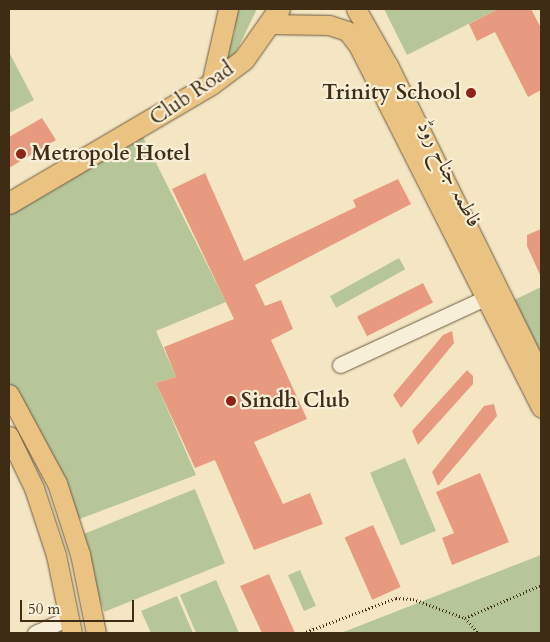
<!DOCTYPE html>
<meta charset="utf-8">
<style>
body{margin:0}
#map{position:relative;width:550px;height:642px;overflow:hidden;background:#f4e6c3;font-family:Cardo,Amiri,serif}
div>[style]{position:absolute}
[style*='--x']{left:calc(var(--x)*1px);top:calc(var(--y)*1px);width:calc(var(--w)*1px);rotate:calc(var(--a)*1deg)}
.green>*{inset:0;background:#b6c698;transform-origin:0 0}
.building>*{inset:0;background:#e79a7f;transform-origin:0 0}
.path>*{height:2.5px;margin-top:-1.25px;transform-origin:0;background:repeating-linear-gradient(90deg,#3e2c15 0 1px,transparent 0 3.5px)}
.roads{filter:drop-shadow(0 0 1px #6c5a40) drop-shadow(0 0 1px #6c5a40)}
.minor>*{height:15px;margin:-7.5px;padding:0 7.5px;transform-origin:7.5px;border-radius:7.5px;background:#f8efd8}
.major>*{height:19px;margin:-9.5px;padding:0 9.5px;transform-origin:9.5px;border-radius:9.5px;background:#eac382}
.highway>*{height:21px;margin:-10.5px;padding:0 10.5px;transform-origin:10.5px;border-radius:10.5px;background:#eac382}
.dots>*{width:14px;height:14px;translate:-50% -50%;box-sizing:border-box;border:2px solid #f8efd8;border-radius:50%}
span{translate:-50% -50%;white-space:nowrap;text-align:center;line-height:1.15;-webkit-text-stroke:4.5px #f8efd8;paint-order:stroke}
.poi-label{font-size:21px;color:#3e2c15;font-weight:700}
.right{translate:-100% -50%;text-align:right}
.left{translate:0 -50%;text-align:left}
.street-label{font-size:21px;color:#3e2c15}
.frame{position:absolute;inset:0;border:10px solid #3e2c15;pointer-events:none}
.scale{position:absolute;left:20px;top:600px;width:114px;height:22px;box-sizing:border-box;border:2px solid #3e2c15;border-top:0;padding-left:6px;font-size:15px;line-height:18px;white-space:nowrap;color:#3e2c15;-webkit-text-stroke:4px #f8efd8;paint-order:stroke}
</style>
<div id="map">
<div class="green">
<i style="clip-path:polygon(237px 9px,257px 9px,235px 54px,213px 85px,234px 35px)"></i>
<i style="clip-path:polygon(384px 9px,498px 9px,407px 55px)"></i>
<i style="clip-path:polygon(9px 52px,34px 100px,9px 113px)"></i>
<i style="clip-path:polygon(139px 129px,226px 302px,156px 331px,176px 377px,156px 383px,196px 475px,69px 523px,9px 404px,9px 203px)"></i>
<i style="left:399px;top:258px;width:13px;height:79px;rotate:61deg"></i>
<i style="clip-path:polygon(541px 287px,541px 375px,506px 304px)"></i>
<i style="left:405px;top:458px;width:79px;height:38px;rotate:67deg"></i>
<i style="left:195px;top:489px;width:80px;height:130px;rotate:68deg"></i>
<i style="clip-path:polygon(541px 555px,541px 633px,341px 633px)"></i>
<i style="left:300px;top:570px;width:39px;height:13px;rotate:66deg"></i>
<i style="clip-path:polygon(216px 580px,239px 633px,196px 633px,180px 595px)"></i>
<i style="clip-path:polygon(177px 596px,193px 633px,151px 633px,141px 611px)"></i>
</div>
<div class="building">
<i style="clip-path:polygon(498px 9px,531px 9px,541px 28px,541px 90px,528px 97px,495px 32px,477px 41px,469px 24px)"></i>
<i style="clip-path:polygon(42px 118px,56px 140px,9px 168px,9px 137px)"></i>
<i style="clip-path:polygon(205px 173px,244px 261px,356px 207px,353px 200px,398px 179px,411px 204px,255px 285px,265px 306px,281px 300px,293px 329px,271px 340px,307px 419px,254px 442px,283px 504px,310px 493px,323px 524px,254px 550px,215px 460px,195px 468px,156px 383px,176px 377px,164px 347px,234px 319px,172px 189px)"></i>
<i style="clip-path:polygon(541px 229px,541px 277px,527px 246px,527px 235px)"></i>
<i style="left:423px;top:283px;width:22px;height:74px;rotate:63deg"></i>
<i style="clip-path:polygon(452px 331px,454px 343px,401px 408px,393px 395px,443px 335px)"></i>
<i style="clip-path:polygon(467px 370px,473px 376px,473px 384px,418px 445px,412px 431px)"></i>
<i style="clip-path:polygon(494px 404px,497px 416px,438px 486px,432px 472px,484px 406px)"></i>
<i style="clip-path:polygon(480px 473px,509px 542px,452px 565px,442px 538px,454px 533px,436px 492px)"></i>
<i style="left:373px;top:525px;width:68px;height:31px;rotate:66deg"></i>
<i style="clip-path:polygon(269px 574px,295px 633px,262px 633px,240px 586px)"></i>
</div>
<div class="path">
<i style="--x:465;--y:618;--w:21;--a:47"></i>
<i style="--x:303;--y:633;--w:99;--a:-20.6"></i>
<i style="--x:396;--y:598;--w:17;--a:3"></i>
<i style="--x:413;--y:599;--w:55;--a:20.1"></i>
<i style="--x:465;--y:618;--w:83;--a:-23.5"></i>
</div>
<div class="roads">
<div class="minor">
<i style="--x:340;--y:365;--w:172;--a:-24.8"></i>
<i style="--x:35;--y:633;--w:37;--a:-24"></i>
</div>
<div class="major">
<i style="--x:356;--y:9;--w:64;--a:60.3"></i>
<i style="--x:388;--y:65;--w:347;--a:63.8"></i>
<i style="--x:271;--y:24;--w:58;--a:1"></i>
<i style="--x:329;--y:25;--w:19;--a:18"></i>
<i style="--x:347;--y:31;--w:18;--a:52"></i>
<i style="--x:358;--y:45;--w:406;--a:63.2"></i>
<i style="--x:211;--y:84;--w:77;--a:-77.2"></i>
<i style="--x:9;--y:394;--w:101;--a:61.7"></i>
<i style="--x:57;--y:483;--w:75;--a:72.1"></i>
<i style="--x:80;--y:554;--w:81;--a:78.6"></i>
<i style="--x:9;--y:436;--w:58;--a:64.3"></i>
<i style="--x:34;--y:488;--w:71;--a:71.8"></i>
<i style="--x:56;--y:555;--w:80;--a:78.4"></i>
</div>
<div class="highway">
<i style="--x:9;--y:203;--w:234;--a:-30.5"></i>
<i style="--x:211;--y:84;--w:41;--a:-37.1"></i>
<i style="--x:244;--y:59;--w:61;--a:-55"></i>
</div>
</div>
<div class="dots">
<i style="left:471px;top:93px;background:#8f2418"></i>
<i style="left:21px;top:154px;background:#8f2418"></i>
<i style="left:231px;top:401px;background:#8f2418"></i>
</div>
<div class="poi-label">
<span class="right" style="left:461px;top:93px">Trinity School</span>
<span class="left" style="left:31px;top:154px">Metropole Hotel</span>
<span class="left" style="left:241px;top:401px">Sindh Club</span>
</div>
<div class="street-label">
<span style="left:192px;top:94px;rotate:-34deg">Club Road</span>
<span style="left:449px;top:174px;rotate:63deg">فاطمہ جناح روڈ</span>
</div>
<div class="frame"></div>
<div class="scale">50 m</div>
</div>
